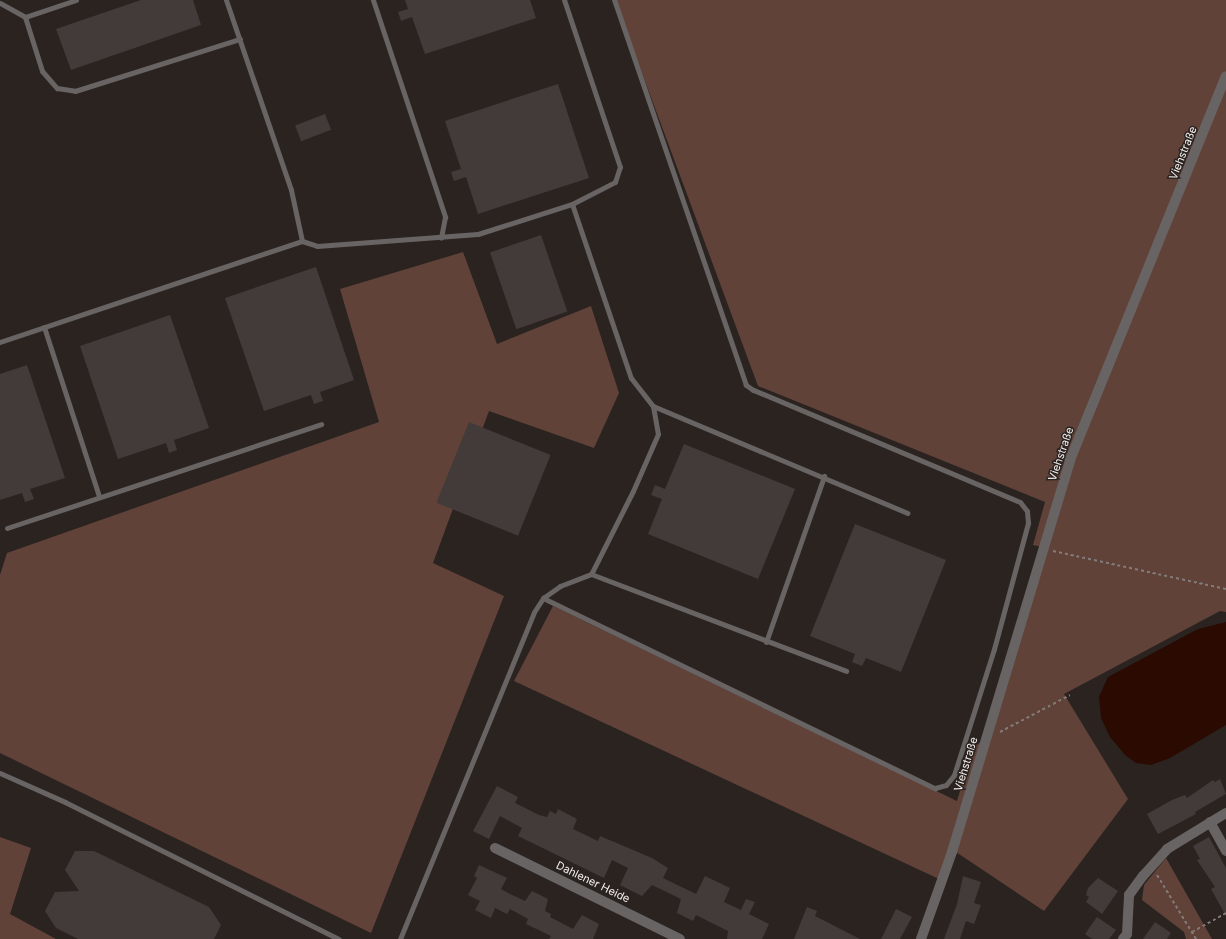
<!DOCTYPE html>
<meta charset="utf-8">
<style>
body{margin:0}
#map{position:relative;width:1226px;height:939px;overflow:hidden;background:#2a2320;font-family:Inter,sans-serif}
div>[style]{position:absolute}
[style*='--x']{left:calc(var(--x)*1px);top:calc(var(--y)*1px);width:calc(var(--w)*1px);rotate:calc(var(--a)*1deg)}
.green>*{inset:0;background:#604239}
.water>*{inset:0;background:#2b0a02}
.building>*{inset:0;background:#433b39;transform-origin:0 0}
.path>*{height:2px;margin-top:-1px;transform-origin:0;background:repeating-linear-gradient(90deg,#817b79 0 3px,transparent 0 6px)}
.service>*{height:5px;margin:-2.5px;padding:0 2.5px;transform-origin:2.5px;border-radius:2.5px;background:#686463}
.minor>*{height:10px;margin:-5px;padding:0 5px;transform-origin:5px;border-radius:5px;background:#686463}
span{translate:-50% -50%;white-space:nowrap;text-align:center;line-height:1.15;-webkit-text-stroke:3px #2a2320;paint-order:stroke}
.street-label{font-size:11px;color:#f4efee}
</style>
<div id="map">
<div class="green">
<i style="clip-path:polygon(615px 0,1226px 0,1226px 612px,1220px 611px,1064px 694px,1128px 799px,1044px 911px,950px 848px,939px 879px,514px 681px,553px 606px,957px 801px,973px 747px,991px 736px,1047px 548px,1033px 545px,1045px 502px,758px 386px)"></i>
<i style="clip-path:polygon(463px 252px,497px 344px,591px 306px,619px 393px,594px 448px,489px 411px,433px 563px,504px 596px,371px 933px,0 753px,0 575px,7px 553px,379px 422px,340px 289px)"></i>
<i style="clip-path:polygon(0 837px,31px 848px,10px 914px,56px 939px,0 939px)"></i>
<i style="clip-path:polygon(1166px 858px,1212px 939px,1186px 939px,1184px 932px,1142px 900px,1144px 885px)"></i>
</div>
<div class="water">
<i style="clip-path:polygon(1226px 622px,1226px 725px,1170px 758px,1151px 765px,1136px 763px,1125px 755px,1110px 737px,1101px 718px,1099px 697px,1108px 677px,1198px 629px)"></i>
</div>
<div class="building">
<i style="clip-path:polygon(141px 0,193px 0,201px 25px,71px 70px,56px 29px)"></i>
<i style="clip-path:polygon(405px 0,530px 0,536px 18px,425px 54px,412px 17px,401px 21px,398px 12px,408px 9px)"></i>
<i style="clip-path:polygon(558px 84px,589px 178px,478px 214px,466px 177px,454px 181px,451px 172px,461px 169px,445px 121px)"></i>
<i style="left:325px;top:114px;width:17px;height:32px;rotate:69deg"></i>
<i style="left:541px;top:235px;width:81px;height:54px;rotate:71deg"></i>
<i style="clip-path:polygon(316px 267px,354px 380px,320px 392px,323px 401px,314px 404px,311px 395px,264px 411px,225px 298px)"></i>
<i style="clip-path:polygon(170px 315px,209px 428px,174px 440px,177px 450px,169px 453px,166px 443px,118px 459px,80px 346px)"></i>
<i style="clip-path:polygon(27px 365px,65px 478px,30px 489px,34px 499px,25px 502px,22px 493px,0 500px,0 374px)"></i>
<i style="left:469px;top:422px;width:88px;height:87px;rotate:22deg"></i>
<i style="clip-path:polygon(684px 444px,795px 489px,758px 579px,648px 534px,662px 499px,651px 495px,655px 485px,665px 489px)"></i>
<i style="clip-path:polygon(855px 524px,946px 560px,901px 672px,866px 658px,862px 666px,852px 662px,855px 654px,810px 636px)"></i>
<i style="clip-path:polygon(1220px 779px,1226px 794px,1195px 812px,1196px 814px,1158px 834px,1147px 814px,1172px 800px,1185px 795px,1187px 798px,1213px 780px,1215px 782px)"></i>
<i style="clip-path:polygon(497px 786px,518px 797px,515px 803px,539px 815px,547px 817px,550px 811px,556px 814px,558px 809px,577px 819px,573px 829px,598px 841px,600px 836px,652px 858px,668px 868px,663px 878px,696px 894px,705px 876px,730px 888px,724px 902px,741px 910px,746px 899px,755px 902px,749px 914px,769px 924px,762px 939px,727px 939px,728px 931px,696px 915px,693px 921px,677px 913px,681px 899px,652px 885px,642px 896px,620px 885px,628px 868px,612px 860px,604px 878px,518px 836px,522px 828px,500px 816px,489px 839px,473px 831px)"></i>
<i style="clip-path:polygon(1209px 837px,1226px 868px,1226px 916px,1211px 889px,1215px 887px,1197px 860px,1200px 859px,1193px 846px)"></i>
<i style="clip-path:polygon(75px 851px,94px 851px,209px 907px,221px 925px,214px 939px,78px 939px,56px 928px,45px 911px,55px 892px,79px 891px,65px 870px)"></i>
<i style="clip-path:polygon(479px 865px,507px 878px,501px 889px,510px 894px,525px 901px,532px 891px,548px 899px,545px 911px,551px 914px,550px 917px,573px 929px,582px 915px,599px 924px,593px 939px,549px 939px,551px 936px,526px 924px,528px 919px,510px 909px,507px 914px,495px 908px,491px 918px,475px 910px,480px 901px,468px 895px,477px 878px,474px 876px)"></i>
<i style="clip-path:polygon(963px 876px,981px 882px,974px 903px,981px 905px,974px 924px,966px 921px,960px 939px,944px 939px,957px 904px)"></i>
<i style="clip-path:polygon(1098px 878px,1118px 891px,1102px 914px,1086px 902px,1089px 897px,1086px 895px,1088px 888px)"></i>
<i style="clip-path:polygon(807px 907px,817px 911px,815px 916px,860px 939px,794px 939px)"></i>
<i style="clip-path:polygon(896px 909px,912px 917px,900px 939px,881px 939px)"></i>
<i style="clip-path:polygon(1097px 917px,1116px 930px,1109px 939px,1092px 939px,1085px 934px)"></i>
<i style="clip-path:polygon(1155px 922px,1171px 933px,1167px 939px,1143px 939px)"></i>
</div>
<div class="path">
<i style="--x:1053;--y:551;--w:177;--a:12.4"></i>
<i style="--x:1000;--y:732;--w:79;--a:-27.9"></i>
<i style="--x:1157;--y:875;--w:75;--a:58.6"></i>
<i style="--x:1192;--y:932;--w:39;--a:-29"></i>
</div>
<div class="service">
<i style="--x:76;--y:0;--w:54;--a:161.6"></i>
<i style="--x:25;--y:17;--w:57;--a:72.5"></i>
<i style="--x:42;--y:71;--w:23;--a:49"></i>
<i style="--x:57;--y:88;--w:18;--a:9"></i>
<i style="--x:75;--y:91;--w:173;--a:-17.5"></i>
<i style="--x:226;--y:0;--w:201;--a:71.1"></i>
<i style="--x:291;--y:190;--w:52;--a:77.8"></i>
<i style="--x:373;--y:0;--w:229;--a:71.6"></i>
<i style="--x:445;--y:217;--w:21;--a:101"></i>
<i style="--x:0;--y:3;--w:29;--a:29"></i>
<i style="--x:572;--y:204;--w:184;--a:71.3"></i>
<i style="--x:631;--y:378;--w:36;--a:52"></i>
<i style="--x:653;--y:406;--w:28;--a:80"></i>
<i style="--x:658;--y:434;--w:62;--a:113.7"></i>
<i style="--x:633;--y:491;--w:93;--a:116.8"></i>
<i style="--x:44;--y:327;--w:178;--a:72"></i>
<i style="--x:0;--y:342;--w:318;--a:-18.5"></i>
<i style="--x:302;--y:241;--w:16;--a:18"></i>
<i style="--x:317;--y:246;--w:161;--a:-4.3"></i>
<i style="--x:478;--y:234;--w:99;--a:-17.7"></i>
<i style="--x:572;--y:204;--w:48;--a:-27.1"></i>
<i style="--x:615;--y:182;--w:16;--a:-72"></i>
<i style="--x:620;--y:167;--w:176;--a:-108.5"></i>
<i style="--x:653;--y:406;--w:276;--a:22.8"></i>
<i style="--x:7;--y:528;--w:331;--a:-18.3"></i>
<i style="--x:543;--y:598;--w:436;--a:25.9"></i>
<i style="--x:935;--y:788;--w:11;--a:-15"></i>
<i style="--x:946;--y:785;--w:13;--a:-51"></i>
<i style="--x:954;--y:775;--w:132;--a:-72.4"></i>
<i style="--x:994;--y:649;--w:131;--a:-74.9"></i>
<i style="--x:1028;--y:523;--w:12;--a:-95"></i>
<i style="--x:1027;--y:511;--w:11;--a:-128"></i>
<i style="--x:1020;--y:502;--w:290;--a:-157.2"></i>
<i style="--x:753;--y:390;--w:9;--a:-144"></i>
<i style="--x:746;--y:385;--w:407;--a:-108.9"></i>
<i style="--x:766;--y:642;--w:176;--a:-70.7"></i>
<i style="--x:0;--y:773;--w:71;--a:24"></i>
<i style="--x:65;--y:802;--w:306;--a:26.6"></i>
<i style="--x:400;--y:939;--w:353;--a:-67.7"></i>
<i style="--x:534;--y:612;--w:17;--a:-57"></i>
<i style="--x:543;--y:598;--w:21;--a:-35"></i>
<i style="--x:560;--y:586;--w:33;--a:-21"></i>
<i style="--x:591;--y:574;--w:273;--a:20.8"></i>
</div>
<div class="minor">
<i style="--x:1210;--y:822;--w:33;--a:61"></i>
<i style="--x:495;--y:848;--w:206;--a:26.2"></i>
<i style="--x:921;--y:939;--w:92;--a:-70.4"></i>
<i style="--x:952;--y:852;--w:409;--a:-73.2"></i>
<i style="--x:1070;--y:460;--w:414;--a:-67.9"></i>
<i style="--x:1123;--y:939;--w:6;--a:-51"></i>
<i style="--x:1127;--y:934;--w:39;--a:-87"></i>
<i style="--x:1129;--y:895;--w:24;--a:-54"></i>
<i style="--x:1143;--y:876;--w:36;--a:-48"></i>
<i style="--x:1167;--y:849;--w:69;--a:-31.4"></i>
</div>
<div class="street-label">
<span style="left:1183px;top:153px;rotate:-68deg">Viehstraße</span>
<span style="left:1061px;top:454px;rotate:-71deg">Viehstraße</span>
<span style="left:966px;top:764px;rotate:-73deg">Viehstraße</span>
<span style="left:593px;top:882px;rotate:26deg">Dahlener Heide</span>
</div>
</div>
